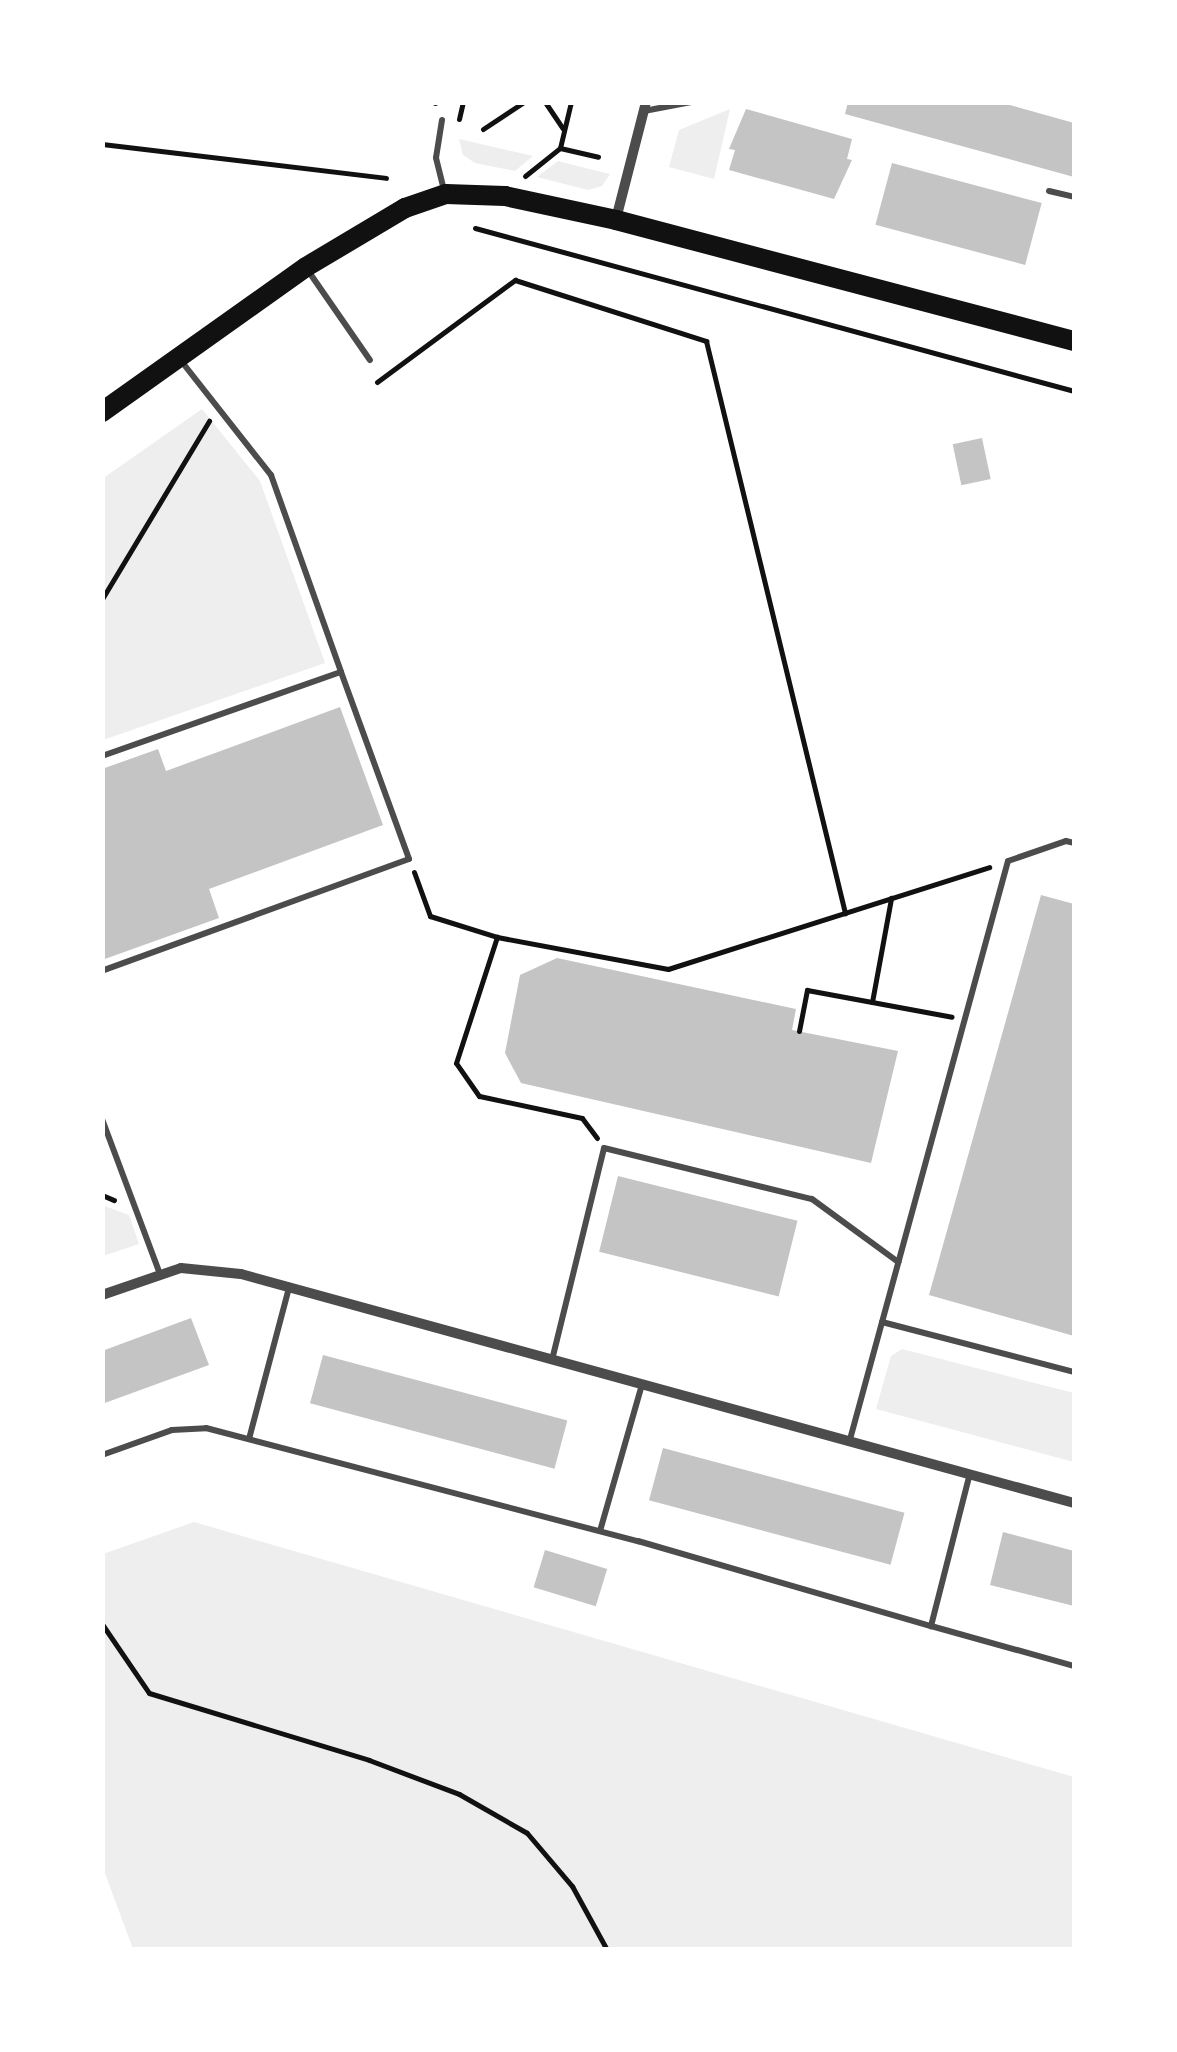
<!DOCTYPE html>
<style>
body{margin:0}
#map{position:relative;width:1177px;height:2052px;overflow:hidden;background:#fff;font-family:Helvetica,sans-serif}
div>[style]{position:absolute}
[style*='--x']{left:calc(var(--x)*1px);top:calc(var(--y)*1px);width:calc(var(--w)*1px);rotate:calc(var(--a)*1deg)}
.green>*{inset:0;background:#eee}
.building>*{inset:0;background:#c4c4c4;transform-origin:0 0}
.path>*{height:5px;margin:-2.5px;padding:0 2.5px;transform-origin:2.5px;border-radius:2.5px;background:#111}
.service>*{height:6px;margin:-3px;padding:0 3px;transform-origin:3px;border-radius:3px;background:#4c4c4c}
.minor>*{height:10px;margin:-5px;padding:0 5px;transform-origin:5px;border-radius:5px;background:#4c4c4c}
.secondary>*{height:20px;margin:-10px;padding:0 10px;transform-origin:10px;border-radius:10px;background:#111}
span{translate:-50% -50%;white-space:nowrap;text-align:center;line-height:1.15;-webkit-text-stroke:8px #fff;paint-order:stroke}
.frame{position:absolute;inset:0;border:105px solid #fff;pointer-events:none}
</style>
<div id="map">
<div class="green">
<i style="clip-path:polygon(730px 109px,714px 179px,669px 167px,679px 130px)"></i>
<i style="clip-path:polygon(459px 139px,533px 156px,515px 171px,475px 163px,463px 155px)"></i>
<i style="clip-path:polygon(558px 161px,589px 169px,610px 174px,602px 186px,588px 190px,537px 177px)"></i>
<i style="clip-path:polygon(202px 409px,260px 481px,325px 663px,103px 740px,102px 479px)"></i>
<i style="clip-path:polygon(102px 1205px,129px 1215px,139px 1244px,103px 1256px)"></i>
<i style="clip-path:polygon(902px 1349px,1074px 1393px,1074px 1462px,876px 1409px,891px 1356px)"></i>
<i style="clip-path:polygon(194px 1522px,1074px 1777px,1074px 1949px,133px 1949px,103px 1868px,103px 1554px)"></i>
</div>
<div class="building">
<i style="clip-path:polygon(848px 102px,999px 102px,1074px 123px,1074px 177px,845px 114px)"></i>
<i style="clip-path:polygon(746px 109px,852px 139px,847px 159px,852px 160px,834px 199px,729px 170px,735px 150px,729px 149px)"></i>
<i style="left:892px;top:163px;width:155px;height:64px;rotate:15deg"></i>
<i style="left:982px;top:438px;width:42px;height:30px;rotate:78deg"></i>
<i style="clip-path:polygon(340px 707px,383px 825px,209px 889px,219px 918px,102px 960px,102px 769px,158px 749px,166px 771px)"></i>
<i style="clip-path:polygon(1041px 895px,1074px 904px,1074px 1336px,929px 1295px)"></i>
<i style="clip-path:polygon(557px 958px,796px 1009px,792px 1030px,898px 1051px,871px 1163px,521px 1083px,505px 1053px,520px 975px)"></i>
<i style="left:618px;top:1176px;width:185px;height:78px;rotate:14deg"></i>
<i style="clip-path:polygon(191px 1318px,209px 1365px,102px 1404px,102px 1351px)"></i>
<i style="left:323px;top:1355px;width:253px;height:50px;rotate:15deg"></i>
<i style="left:663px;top:1448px;width:250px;height:54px;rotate:15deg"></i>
<i style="clip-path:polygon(1003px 1532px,1074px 1551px,1074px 1606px,990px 1585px)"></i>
<i style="left:545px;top:1550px;width:65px;height:39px;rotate:17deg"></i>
</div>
<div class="path">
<i style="--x:435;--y:102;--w:1;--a:90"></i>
<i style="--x:545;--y:102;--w:32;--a:56"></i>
<i style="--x:459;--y:119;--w:17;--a:-77"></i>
<i style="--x:483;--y:129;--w:49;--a:-33.4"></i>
<i style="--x:102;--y:144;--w:286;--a:6.8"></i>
<i style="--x:560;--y:148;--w:47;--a:-76.6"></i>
<i style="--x:525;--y:176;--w:45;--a:-38.7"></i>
<i style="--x:560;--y:148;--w:39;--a:13"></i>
<i style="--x:475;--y:228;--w:621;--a:15.22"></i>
<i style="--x:377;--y:382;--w:172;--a:-36.5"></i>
<i style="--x:515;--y:280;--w:201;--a:17.7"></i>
<i style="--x:706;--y:341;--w:589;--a:76.34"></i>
<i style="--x:102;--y:599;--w:208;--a:-59"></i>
<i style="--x:414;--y:872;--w:47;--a:70"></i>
<i style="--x:430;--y:916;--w:70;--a:17.4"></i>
<i style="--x:872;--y:1002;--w:106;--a:-79.6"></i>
<i style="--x:799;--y:1031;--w:42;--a:-79"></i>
<i style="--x:807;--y:990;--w:147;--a:10.5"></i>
<i style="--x:597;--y:1138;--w:25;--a:-127"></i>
<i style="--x:582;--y:1118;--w:105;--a:-167.9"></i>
<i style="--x:479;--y:1096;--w:40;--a:-124.9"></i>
<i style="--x:456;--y:1063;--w:133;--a:-72"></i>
<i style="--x:497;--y:937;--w:174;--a:10.6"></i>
<i style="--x:668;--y:969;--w:337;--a:-17.6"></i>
<i style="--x:102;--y:1195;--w:13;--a:23"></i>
<i style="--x:102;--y:1624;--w:83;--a:55.7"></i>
<i style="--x:149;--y:1693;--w:230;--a:16.9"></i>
<i style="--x:369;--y:1760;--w:96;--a:20.7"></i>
<i style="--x:459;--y:1794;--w:78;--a:29.8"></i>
<i style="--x:527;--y:1833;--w:70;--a:49.7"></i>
<i style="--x:572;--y:1886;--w:73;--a:61.3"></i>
</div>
<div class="service">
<i style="--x:644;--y:111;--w:48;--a:-10.8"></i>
<i style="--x:442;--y:120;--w:38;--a:99"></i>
<i style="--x:436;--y:158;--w:36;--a:76"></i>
<i style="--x:1049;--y:191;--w:26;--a:13"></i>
<i style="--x:309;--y:272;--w:107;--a:55.3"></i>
<i style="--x:182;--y:362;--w:144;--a:51.8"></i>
<i style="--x:271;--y:475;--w:209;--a:70.4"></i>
<i style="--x:102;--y:756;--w:253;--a:-19.4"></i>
<i style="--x:341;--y:672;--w:199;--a:70"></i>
<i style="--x:409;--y:859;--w:327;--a:160"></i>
<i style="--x:102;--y:1119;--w:165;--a:69.5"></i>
<i style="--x:882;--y:1322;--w:198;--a:14.6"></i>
<i style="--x:552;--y:1360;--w:218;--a:-76.2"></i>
<i style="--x:604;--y:1148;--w:214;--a:13.8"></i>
<i style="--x:812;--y:1199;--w:107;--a:36.2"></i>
<i style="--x:249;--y:1439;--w:156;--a:-75.2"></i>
<i style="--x:849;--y:1443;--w:603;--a:-74.72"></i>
<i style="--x:1008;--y:861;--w:61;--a:-19"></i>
<i style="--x:1066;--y:841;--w:8;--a:14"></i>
<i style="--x:102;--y:1455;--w:74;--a:-19.7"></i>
<i style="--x:172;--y:1430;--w:34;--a:-3"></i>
<i style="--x:206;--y:1428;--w:447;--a:14.7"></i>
<i style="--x:638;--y:1541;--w:305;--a:16.2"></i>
<i style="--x:969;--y:1477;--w:154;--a:104.3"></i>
<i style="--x:931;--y:1626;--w:148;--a:15.6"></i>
<i style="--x:600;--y:1531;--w:152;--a:-74"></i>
</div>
<div class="minor">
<i style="--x:616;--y:219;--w:121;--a:-75.6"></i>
<i style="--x:102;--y:1295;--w:83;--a:-18.9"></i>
<i style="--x:181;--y:1268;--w:60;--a:5.7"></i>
<i style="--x:241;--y:1274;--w:864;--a:15.37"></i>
</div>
<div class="secondary">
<i style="--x:102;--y:412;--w:250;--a:-35.4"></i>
<i style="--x:306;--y:267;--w:115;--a:-30.8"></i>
<i style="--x:405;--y:208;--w:43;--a:-18.9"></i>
<i style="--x:446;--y:194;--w:59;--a:1.9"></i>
<i style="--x:505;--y:196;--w:114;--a:12.2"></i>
<i style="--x:616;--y:220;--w:474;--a:14.8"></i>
</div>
<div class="frame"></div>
</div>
